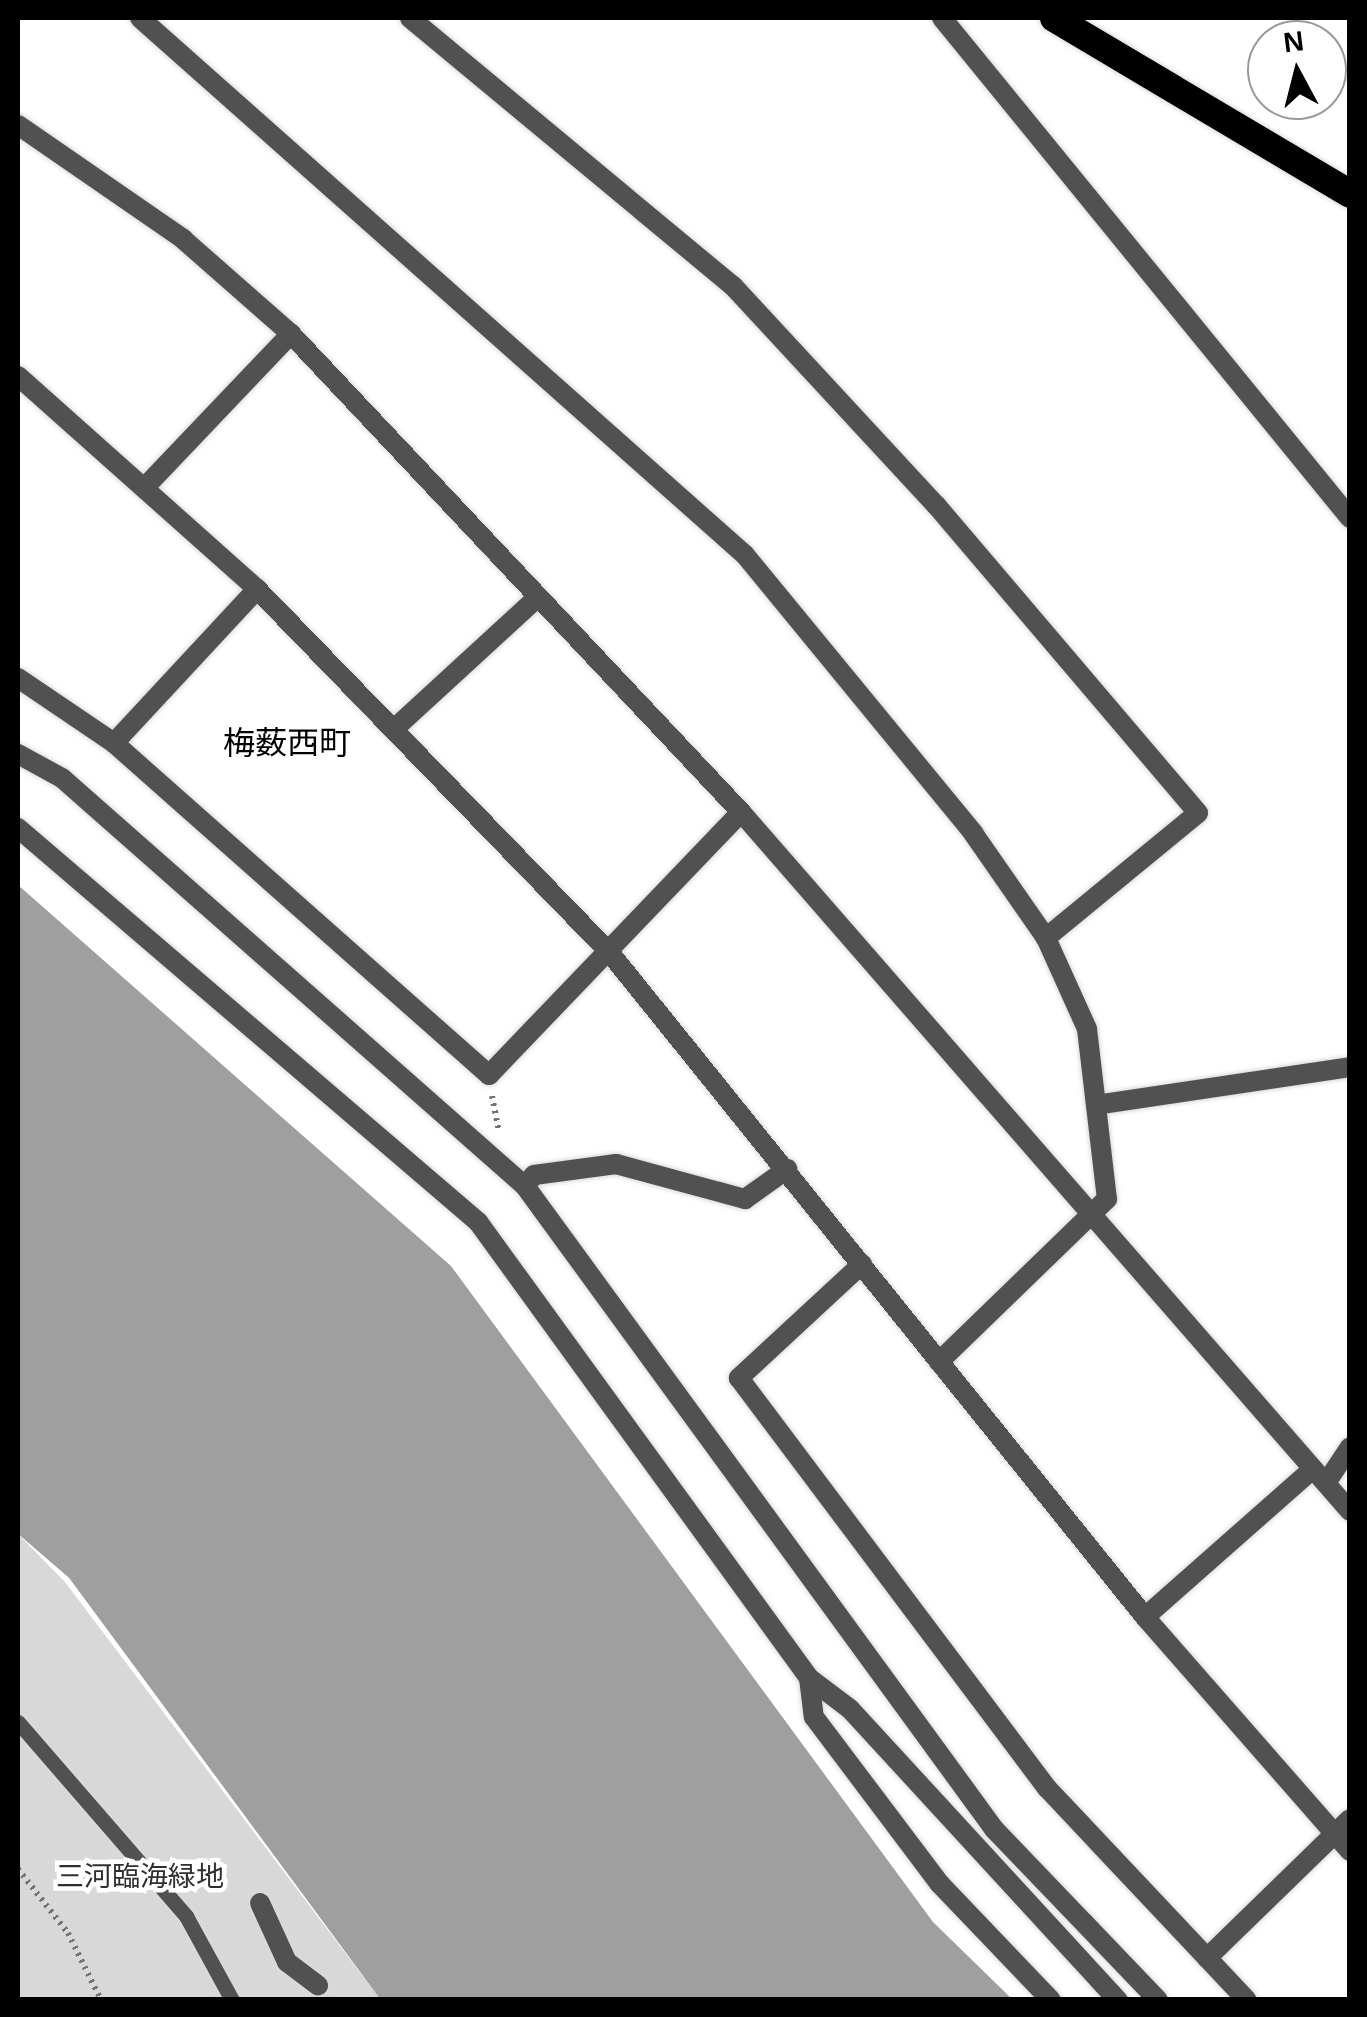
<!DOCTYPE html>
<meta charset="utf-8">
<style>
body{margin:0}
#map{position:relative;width:1367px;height:2017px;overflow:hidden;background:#fff;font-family:Arial,"Noto Sans JP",sans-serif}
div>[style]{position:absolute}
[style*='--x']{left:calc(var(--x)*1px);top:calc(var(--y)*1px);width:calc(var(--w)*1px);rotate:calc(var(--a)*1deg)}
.green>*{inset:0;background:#d8d8d8}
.water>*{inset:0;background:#9f9f9f}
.pier>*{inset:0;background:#fff}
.path>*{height:6px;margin-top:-3px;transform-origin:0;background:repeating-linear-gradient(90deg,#737373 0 2.5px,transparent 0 7.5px)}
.roads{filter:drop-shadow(0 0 2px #dbdbdb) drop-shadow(0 0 2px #dbdbdb)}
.service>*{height:15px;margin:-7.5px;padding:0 7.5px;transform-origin:7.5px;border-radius:7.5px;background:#515151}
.pedestrian>*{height:20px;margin:-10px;padding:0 10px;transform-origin:10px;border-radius:10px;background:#515151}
.minor>*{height:20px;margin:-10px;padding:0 10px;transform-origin:10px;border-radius:10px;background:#515151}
.trunk>*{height:28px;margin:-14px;padding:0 14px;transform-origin:14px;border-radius:14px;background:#000}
span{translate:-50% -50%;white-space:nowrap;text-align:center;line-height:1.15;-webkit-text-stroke:9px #fff;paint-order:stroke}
.park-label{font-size:28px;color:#2f2f2f}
.quarter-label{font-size:32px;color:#000}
.frame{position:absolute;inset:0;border:20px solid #000;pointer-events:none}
.north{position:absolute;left:1247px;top:20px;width:100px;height:100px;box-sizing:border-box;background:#fff;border:2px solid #999;border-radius:50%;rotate:353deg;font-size:28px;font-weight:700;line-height:40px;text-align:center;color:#000}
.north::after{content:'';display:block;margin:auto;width:35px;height:45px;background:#000;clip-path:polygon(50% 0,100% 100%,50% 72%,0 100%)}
</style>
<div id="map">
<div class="green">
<i style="clip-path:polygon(18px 1534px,69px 1578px,380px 1999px,18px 1999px)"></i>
</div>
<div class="water">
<i style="clip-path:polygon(18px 885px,451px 1266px,933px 1922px,1012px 1999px,380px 1999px,69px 1578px,18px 1534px)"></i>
</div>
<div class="pier">
<i style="clip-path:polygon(18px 1534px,69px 1578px,380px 1999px,65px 1582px)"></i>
</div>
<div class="path">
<i style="--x:492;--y:1096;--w:33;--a:79"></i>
<i style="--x:18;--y:1869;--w:81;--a:52"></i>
<i style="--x:68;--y:1933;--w:75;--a:63.8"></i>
</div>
<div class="roads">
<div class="service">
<i style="--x:18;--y:1722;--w:257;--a:49.1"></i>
<i style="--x:186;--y:1916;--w:96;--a:61.3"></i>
</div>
<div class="pedestrian">
<i style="--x:260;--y:1903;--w:65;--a:65.4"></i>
<i style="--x:287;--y:1962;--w:39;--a:37"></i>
</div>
<div class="minor">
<i style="--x:140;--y:18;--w:809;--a:41.59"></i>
<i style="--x:745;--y:555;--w:360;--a:50.6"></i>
<i style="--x:973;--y:833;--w:128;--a:55.2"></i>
<i style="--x:1046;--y:938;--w:100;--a:65.7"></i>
<i style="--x:1087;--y:1029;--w:171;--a:83.3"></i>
<i style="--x:1107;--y:1199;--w:234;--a:135.9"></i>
<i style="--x:410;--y:18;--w:420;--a:39.7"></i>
<i style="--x:733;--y:286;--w:299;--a:47.2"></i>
<i style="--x:936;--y:505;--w:404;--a:49.6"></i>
<i style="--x:1198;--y:813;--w:197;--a:140.6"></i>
<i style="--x:942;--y:18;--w:645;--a:50.79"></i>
<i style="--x:18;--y:125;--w:201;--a:34.6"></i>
<i style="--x:183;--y:239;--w:144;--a:41.3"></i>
<i style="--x:291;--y:334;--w:656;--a:46.73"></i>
<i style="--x:741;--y:812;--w:927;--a:48.94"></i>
<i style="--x:18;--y:376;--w:320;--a:41.7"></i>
<i style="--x:257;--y:589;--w:507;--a:45.88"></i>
<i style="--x:610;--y:953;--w:853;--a:51.14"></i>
<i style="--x:1145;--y:1617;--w:311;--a:48.8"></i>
<i style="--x:147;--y:485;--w:209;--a:-46.4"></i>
<i style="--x:18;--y:678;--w:116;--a:34.1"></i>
<i style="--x:114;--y:743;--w:501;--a:41.52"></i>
<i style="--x:489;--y:1075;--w:364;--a:-46.2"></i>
<i style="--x:395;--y:728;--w:191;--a:-42.5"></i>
<i style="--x:114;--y:743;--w:210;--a:-47.1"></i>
<i style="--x:18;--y:754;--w:50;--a:28.6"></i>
<i style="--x:62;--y:778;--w:617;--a:41.39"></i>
<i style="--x:525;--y:1186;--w:796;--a:53.89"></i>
<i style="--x:994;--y:1829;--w:237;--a:46.2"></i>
<i style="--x:18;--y:828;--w:606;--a:40.58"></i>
<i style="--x:478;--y:1222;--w:563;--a:54.02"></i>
<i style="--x:809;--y:1678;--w:39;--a:83"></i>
<i style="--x:814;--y:1717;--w:208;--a:53"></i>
<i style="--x:939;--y:1883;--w:162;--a:46.3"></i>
<i style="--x:1096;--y:1105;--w:257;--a:-8.5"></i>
<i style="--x:525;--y:1186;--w:14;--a:-51"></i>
<i style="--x:534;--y:1175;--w:83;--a:-7.6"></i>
<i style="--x:616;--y:1164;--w:134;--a:15.2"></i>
<i style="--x:745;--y:1199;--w:52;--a:-35.5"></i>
<i style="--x:862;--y:1264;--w:168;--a:137.2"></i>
<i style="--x:739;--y:1378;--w:513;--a:53.09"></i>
<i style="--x:1047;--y:1788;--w:291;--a:46.7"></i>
<i style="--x:1326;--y:1483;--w:43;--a:-56.3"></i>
<i style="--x:1145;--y:1617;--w:224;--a:-41.4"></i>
<i style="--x:809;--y:1678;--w:51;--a:37.1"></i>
<i style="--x:850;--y:1709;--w:396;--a:47.4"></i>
<i style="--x:1207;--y:1958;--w:199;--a:-44.2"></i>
</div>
<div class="trunk">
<i style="--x:1054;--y:18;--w:344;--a:30.7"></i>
</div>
</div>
<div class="park-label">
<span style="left:140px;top:1877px">三河臨海緑地</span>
</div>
<div class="quarter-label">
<span style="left:287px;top:743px">梅薮西町</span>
</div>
<div class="frame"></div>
<div class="north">N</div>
</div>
